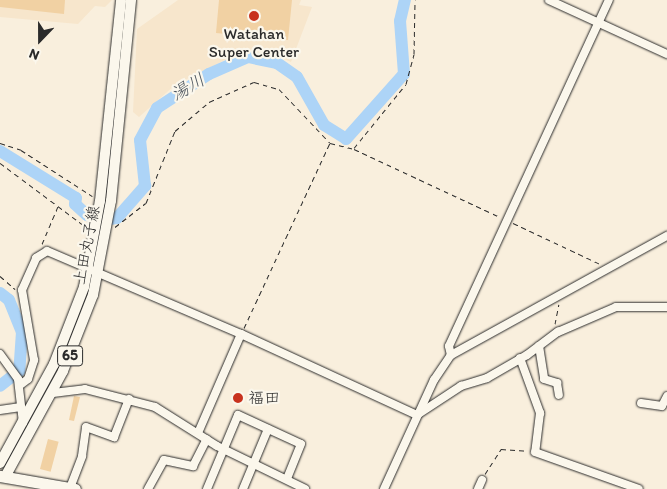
<!DOCTYPE html>
<meta charset="utf-8">
<style>
body{margin:0}
#map{position:relative;width:667px;height:489px;overflow:hidden;background:#f9efdd;font-family:Itim,"Klee One",sans-serif}
div>[style]{position:absolute}
[style*='--x']{left:calc(var(--x)*1px);top:calc(var(--y)*1px);width:calc(var(--w)*1px);rotate:calc(var(--a)*1deg)}
.built>*{inset:0;background:#f7e6cc}
.river>*{height:12px;margin:-6px;padding:0 6px;transform-origin:6px;border-radius:6px;background:#add4f7}
.building>*{inset:0;background:#f1d1a3;transform-origin:0 0}
.path>*{height:1px;margin-top:-0.5px;transform-origin:0;background:repeating-linear-gradient(90deg,#2b2b2b 0 5px,transparent 0 9px)}
.roads{filter:drop-shadow(0 0 1px #2b2b2b) drop-shadow(0 0 1px #2b2b2b)}
.minor>*{height:8px;margin:-4px;padding:0 4px;transform-origin:4px;border-radius:4px;background:#fbf7ec}
.major>*{height:10px;margin:-5px;padding:0 5px;transform-origin:5px;border-radius:5px;background:#fbf7ec}
.highway>*{height:11px;margin:-5.5px;padding:0 5.5px;transform-origin:5.5px;border-radius:5.5px;background:#fbf7ec}
.dots>*{width:14px;height:14px;translate:-50% -50%;box-sizing:border-box;border:2px solid #fbf7ec;border-radius:50%}
span{translate:-50% -50%;white-space:nowrap;text-align:center;line-height:1.15;-webkit-text-stroke:4.5px #fbf7ec;paint-order:stroke}
.shield-label span{padding:1px 4px;background:#fbf7ec;border:1px solid;border-radius:4px;-webkit-text-stroke-width:0}
.shield-label{font-size:15px;color:#2b2b2b;font-weight:700}
.poi-label{font-size:16px;color:#2b2b2b}
.left{translate:0 -50%;text-align:left}
.street-label{font-size:16px;color:#2b2b2b}
.water-label{font-size:18px;color:#4c555e;font-style:italic}
.north{position:absolute;left:15px;top:15px;width:50px;height:50px;-webkit-text-stroke:4px #fbf7ec;paint-order:stroke;rotate:202deg;font-size:14px;font-weight:700;line-height:20px;text-align:center;color:#2b2b2b}
.north::after{content:'';display:block;margin:auto;width:18px;height:22px;background:#2b2b2b;clip-path:polygon(50% 0,100% 100%,50% 72%,0 100%)}
</style>
<div id="map">
<div class="built">
<i style="clip-path:polygon(0 0,112px 0,105px 7px,95px 6px,78px 24px,0 17px)"></i>
<i style="clip-path:polygon(178px 0,301px 0,299px 5px,312px 7px,291px 62px,263px 50px,225px 60px,175px 85px,139px 117px,133px 112px,137px 29px)"></i>
</div>
<div class="river">
<i style="--x:0;--y:151;--w:89;--a:31.7"></i>
<i style="--x:76;--y:198;--w:6;--a:99"></i>
<i style="--x:75;--y:204;--w:16;--a:43"></i>
<i style="--x:87;--y:215;--w:17;--a:17"></i>
<i style="--x:103;--y:220;--w:14;--a:-8"></i>
<i style="--x:117;--y:218;--w:43;--a:-48.8"></i>
<i style="--x:145;--y:186;--w:46;--a:-96.2"></i>
<i style="--x:140;--y:140;--w:36;--a:-62"></i>
<i style="--x:157;--y:108;--w:62;--a:-33.2"></i>
<i style="--x:209;--y:74;--w:43;--a:-23.6"></i>
<i style="--x:248;--y:57;--w:30;--a:12"></i>
<i style="--x:277;--y:63;--w:24;--a:35"></i>
<i style="--x:297;--y:77;--w:55;--a:60.6"></i>
<i style="--x:324;--y:125;--w:26;--a:32"></i>
<i style="--x:346;--y:139;--w:87;--a:-48.3"></i>
<i style="--x:404;--y:74;--w:53;--a:-94.3"></i>
<i style="--x:400;--y:21;--w:22;--a:-77"></i>
<i style="--x:0;--y:293;--w:11;--a:38"></i>
<i style="--x:9;--y:300;--w:35;--a:68"></i>
<i style="--x:22;--y:332;--w:39;--a:94"></i>
<i style="--x:19;--y:371;--w:24;--a:142"></i>
</div>
<div class="building">
<i style="clip-path:polygon(0 0,65px 0,64px 14px,0 7px)"></i>
<i style="clip-path:polygon(219px 0,292px 0,288px 40px,216px 33px)"></i>
<i style="clip-path:polygon(74px 396px,80px 397px,74px 421px,69px 420px)"></i>
<i style="left:48px;top:439px;width:11px;height:31px;rotate:15deg"></i>
</div>
<div class="path">
<i style="--x:0;--y:143;--w:22;--a:18"></i>
<i style="--x:21;--y:150;--w:85;--a:32.9"></i>
<i style="--x:354;--y:148;--w:82;--a:-50.9"></i>
<i style="--x:406;--y:84;--w:31;--a:-75"></i>
<i style="--x:414;--y:54;--w:54;--a:-88.9"></i>
<i style="--x:0;--y:163;--w:107;--a:36.7"></i>
<i style="--x:513;--y:223;--w:96;--a:25.2"></i>
<i style="--x:115;--y:227;--w:39;--a:-38"></i>
<i style="--x:146;--y:203;--w:78;--a:-68.1"></i>
<i style="--x:175;--y:131;--w:45;--a:-40.5"></i>
<i style="--x:209;--y:102;--w:49;--a:-24"></i>
<i style="--x:254;--y:82;--w:26;--a:16"></i>
<i style="--x:279;--y:89;--w:74;--a:46.6"></i>
<i style="--x:330;--y:143;--w:25;--a:14"></i>
<i style="--x:354;--y:149;--w:161;--a:25"></i>
<i style="--x:42;--y:244;--w:43;--a:-67"></i>
<i style="--x:0;--y:276;--w:20;--a:41"></i>
<i style="--x:555;--y:324;--w:20;--a:-79"></i>
<i style="--x:244;--y:328;--w:204;--a:-65.1"></i>
<i style="--x:485;--y:474;--w:30;--a:-57"></i>
<i style="--x:501;--y:449;--w:26;--a:4"></i>
</div>
<div class="roads">
<div class="minor">
<i style="--x:549;--y:0;--w:130;--a:24.6"></i>
<i style="--x:539;--y:346;--w:33;--a:81"></i>
<i style="--x:544;--y:379;--w:14;--a:17"></i>
<i style="--x:557;--y:383;--w:12;--a:81"></i>
<i style="--x:0;--y:354;--w:31;--a:54"></i>
<i style="--x:18;--y:379;--w:44;--a:83.5"></i>
<i style="--x:451;--y:355;--w:9;--a:-103"></i>
<i style="--x:449;--y:346;--w:381;--a:-65.2"></i>
<i style="--x:520;--y:358;--w:59;--a:70"></i>
<i style="--x:540;--y:413;--w:39;--a:97"></i>
<i style="--x:535;--y:452;--w:110;--a:19.6"></i>
<i style="--x:20;--y:385;--w:10;--a:-37"></i>
<i style="--x:28;--y:379;--w:20;--a:-72"></i>
<i style="--x:34;--y:360;--w:71;--a:-99.7"></i>
<i style="--x:22;--y:290;--w:35;--a:-66"></i>
<i style="--x:36;--y:258;--w:13;--a:-32"></i>
<i style="--x:47;--y:251;--w:211;--a:23.2"></i>
<i style="--x:241;--y:334;--w:194;--a:24.7"></i>
<i style="--x:417;--y:415;--w:53;--a:-33.4"></i>
<i style="--x:461;--y:386;--w:27;--a:-17"></i>
<i style="--x:487;--y:378;--w:46;--a:-29.9"></i>
<i style="--x:527;--y:355;--w:39;--a:-37"></i>
<i style="--x:558;--y:332;--w:63;--a:-23.3"></i>
<i style="--x:616;--y:307;--w:51;--a:0"></i>
<i style="--x:53;--y:393;--w:32;--a:-7"></i>
<i style="--x:85;--y:389;--w:72;--a:14.4"></i>
<i style="--x:155;--y:407;--w:73;--a:32.2"></i>
<i style="--x:217;--y:446;--w:98;--a:26"></i>
<i style="--x:641;--y:403;--w:21;--a:8"></i>
<i style="--x:662;--y:406;--w:11;--a:-63"></i>
<i style="--x:0;--y:410;--w:21;--a:-8"></i>
<i style="--x:198;--y:433;--w:108;--a:-66.5"></i>
<i style="--x:70;--y:488;--w:34;--a:-69"></i>
<i style="--x:82;--y:456;--w:29;--a:-82"></i>
<i style="--x:86;--y:427;--w:30;--a:20"></i>
<i style="--x:114;--y:437;--w:41;--a:-68.5"></i>
<i style="--x:148;--y:489;--w:33;--a:-61"></i>
<i style="--x:164;--y:460;--w:30;--a:12"></i>
<i style="--x:193;--y:466;--w:30;--a:-63"></i>
<i style="--x:207;--y:489;--w:80;--a:-67.3"></i>
<i style="--x:238;--y:415;--w:69;--a:24.7"></i>
<i style="--x:301;--y:444;--w:37;--a:112"></i>
<i style="--x:243;--y:489;--w:65;--a:-67.4"></i>
<i style="--x:384;--y:489;--w:120;--a:-65.4"></i>
<i style="--x:434;--y:380;--w:30;--a:-56"></i>
<i style="--x:451;--y:355;--w:247;--a:-28.9"></i>
<i style="--x:478;--y:489;--w:10;--a:-66"></i>
</div>
<div class="major">
<i style="--x:0;--y:463;--w:113;--a:-61.4"></i>
<i style="--x:54;--y:364;--w:83;--a:-68.7"></i>
<i style="--x:84;--y:287;--w:87;--a:-79.5"></i>
<i style="--x:100;--y:201;--w:202;--a:-84"></i>
<i style="--x:5;--y:477;--w:121;--a:-61.3"></i>
<i style="--x:63;--y:371;--w:82;--a:-68.5"></i>
<i style="--x:93;--y:295;--w:96;--a:-79.2"></i>
<i style="--x:111;--y:201;--w:202;--a:-84.3"></i>
</div>
<div class="highway">
<i style="--x:0;--y:476;--w:76;--a:9.8"></i>
</div>
</div>
<div class="dots">
<i style="left:254px;top:16px;background:#c8321e"></i>
<i style="left:238px;top:398px;background:#c8321e"></i>
</div>
<div class="shield-label">
<span style="left:70px;top:356px">65</span>
</div>
<div class="poi-label">
<span style="left:254px;top:43px">Watahan<br>Super Center</span>
<span class="left" style="left:248px;top:398px">福田</span>
</div>
<div class="street-label">
<span style="left:87px;top:245px;rotate:-79deg">上田丸子線</span>
</div>
<div class="water-label">
<span style="left:188px;top:87px;rotate:-30deg">湯川</span>
</div>
<div class="north">N</div>
</div>
